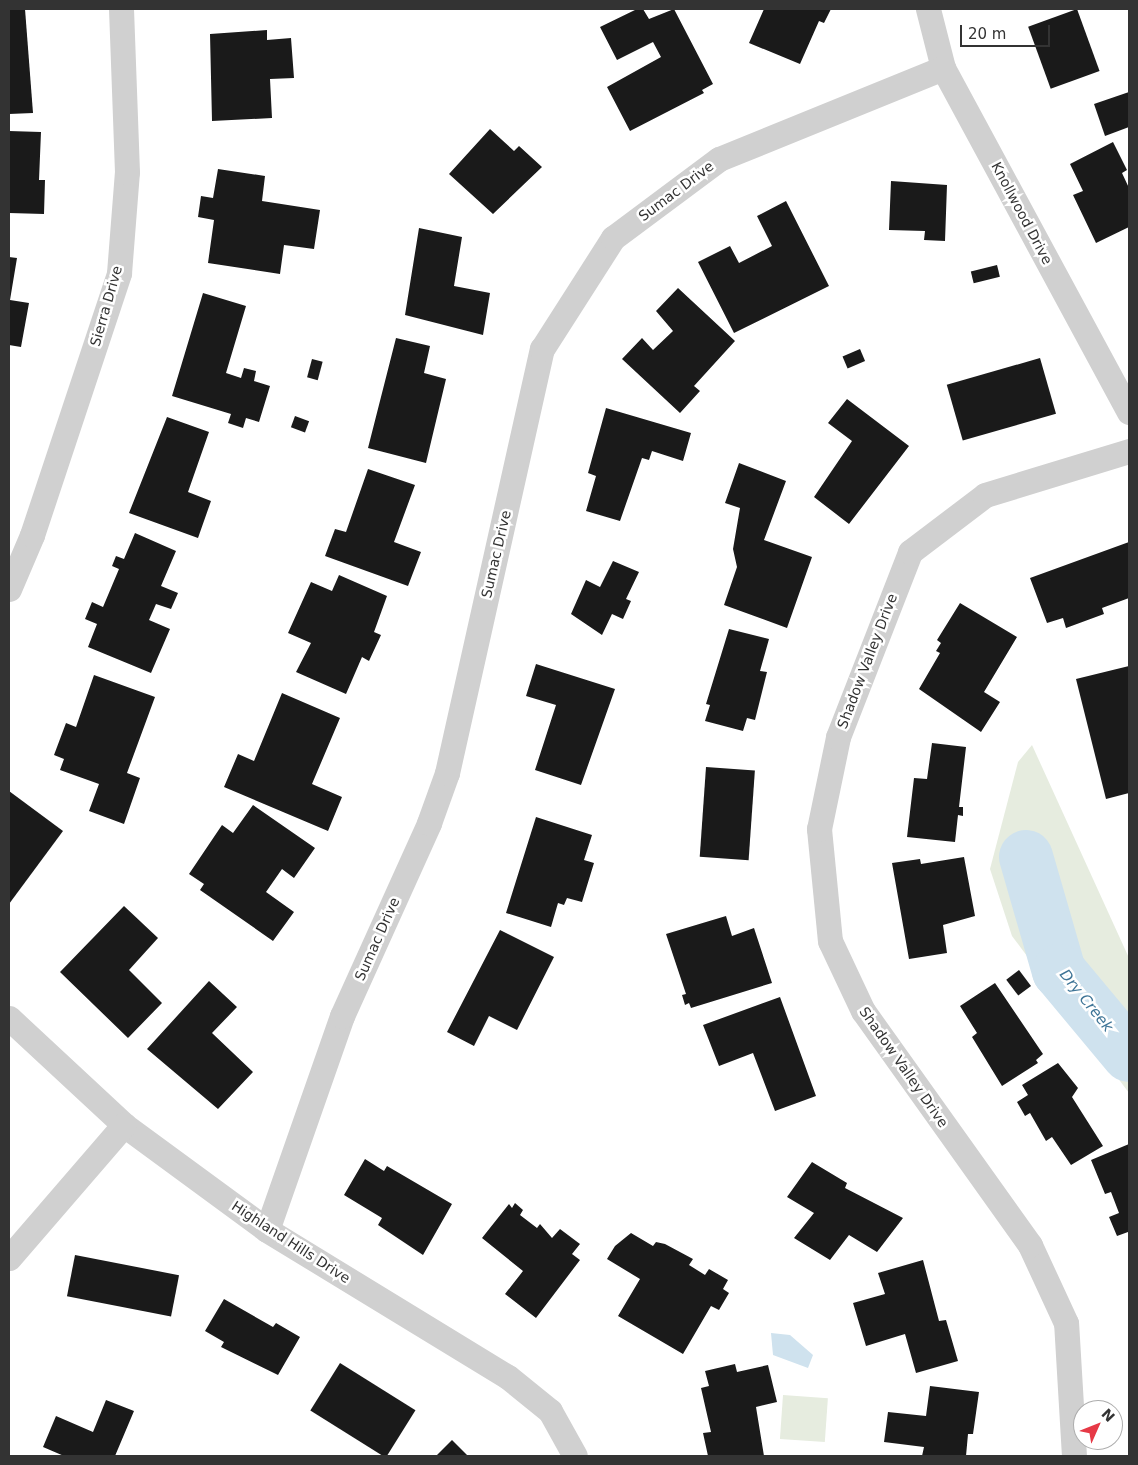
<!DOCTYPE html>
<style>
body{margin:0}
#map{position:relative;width:1138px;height:1465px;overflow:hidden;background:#fff;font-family:"DejaVu Sans",sans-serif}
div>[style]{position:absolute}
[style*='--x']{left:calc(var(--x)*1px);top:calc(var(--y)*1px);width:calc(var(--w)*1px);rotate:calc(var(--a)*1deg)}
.green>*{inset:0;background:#e6ecdf;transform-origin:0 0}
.water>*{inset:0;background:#cfe2ee}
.river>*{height:54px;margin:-27px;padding:0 27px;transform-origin:27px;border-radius:27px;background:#cfe2ee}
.building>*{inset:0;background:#1a1a1a;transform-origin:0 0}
.minor>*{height:25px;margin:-12.5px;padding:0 12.5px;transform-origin:12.5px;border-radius:12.5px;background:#d0d0d0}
span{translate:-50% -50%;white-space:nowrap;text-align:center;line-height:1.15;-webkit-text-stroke:5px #fff;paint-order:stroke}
.street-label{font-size:14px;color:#333}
.water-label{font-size:15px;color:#3f7597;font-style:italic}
.frame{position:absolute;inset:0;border:10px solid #333;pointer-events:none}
.north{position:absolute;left:1073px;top:1400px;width:50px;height:50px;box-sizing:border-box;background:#fff;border:1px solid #adadad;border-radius:50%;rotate:46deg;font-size:14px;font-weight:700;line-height:20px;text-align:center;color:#333}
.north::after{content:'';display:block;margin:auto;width:18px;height:22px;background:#e63946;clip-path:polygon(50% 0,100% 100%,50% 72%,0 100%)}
.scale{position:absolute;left:960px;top:25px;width:90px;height:22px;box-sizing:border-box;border:2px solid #333;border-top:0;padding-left:6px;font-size:15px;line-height:18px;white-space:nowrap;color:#333;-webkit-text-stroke:4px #fff;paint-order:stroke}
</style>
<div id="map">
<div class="green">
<i style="clip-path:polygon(1032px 745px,1129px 958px,1129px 1093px,1012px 936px,990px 869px,1018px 762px)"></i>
<i style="left:783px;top:1395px;width:45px;height:44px;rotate:4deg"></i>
</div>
<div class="water">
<i style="clip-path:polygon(771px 1333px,790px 1335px,813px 1355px,808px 1368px,773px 1355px)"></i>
</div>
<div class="river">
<i style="--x:1026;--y:857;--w:119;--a:73.9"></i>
<i style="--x:1059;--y:971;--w:109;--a:50.2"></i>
</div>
<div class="building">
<i style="clip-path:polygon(9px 9px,25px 9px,33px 113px,9px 114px)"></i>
<i style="clip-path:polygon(637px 9px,643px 9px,649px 19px,674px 9px,713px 84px,702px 90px,704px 93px,630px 131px,607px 87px,661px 57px,653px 42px,617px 60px,600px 27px)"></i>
<i style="clip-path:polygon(764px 9px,831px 9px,824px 23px,819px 21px,800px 64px,749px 43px)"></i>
<i style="left:1077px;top:9px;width:66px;height:52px;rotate:70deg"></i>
<i style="clip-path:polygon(267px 30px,267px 40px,291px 38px,294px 78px,270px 79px,272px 118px,212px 121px,210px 34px)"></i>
<i style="clip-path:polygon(1129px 92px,1129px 127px,1105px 136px,1094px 104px)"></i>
<i style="clip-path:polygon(490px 129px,514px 151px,519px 146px,542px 167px,493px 214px,449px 174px)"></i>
<i style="clip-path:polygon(9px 131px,41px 132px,39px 180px,45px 180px,44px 214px,9px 213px)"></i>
<i style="clip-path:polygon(1113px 142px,1127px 170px,1122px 173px,1129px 188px,1129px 227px,1096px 243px,1073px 195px,1083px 191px,1070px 164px)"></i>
<i style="clip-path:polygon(218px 169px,265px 176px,262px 201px,320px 210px,314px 249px,284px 245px,280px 274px,208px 263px,214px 220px,198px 217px,201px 196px,213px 198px)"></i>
<i style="clip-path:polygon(891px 181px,947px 185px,945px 241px,924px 240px,925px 231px,889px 230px)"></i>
<i style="clip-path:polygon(786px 201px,829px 286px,734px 333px,698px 262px,730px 246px,739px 263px,772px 246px,757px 216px)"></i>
<i style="clip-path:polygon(419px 228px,462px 237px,454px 286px,490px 293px,483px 335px,405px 315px)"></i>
<i style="clip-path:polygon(9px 257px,17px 258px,10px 300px,29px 303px,21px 347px,9px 345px)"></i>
<i style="left:997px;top:265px;width:12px;height:27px;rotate:76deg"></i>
<i style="clip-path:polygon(678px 288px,735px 341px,694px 386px,700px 391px,680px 413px,622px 359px,642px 338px,653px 350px,673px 331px,656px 311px)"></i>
<i style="clip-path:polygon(203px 293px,246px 306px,226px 373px,241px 378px,244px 368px,256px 371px,254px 381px,270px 386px,259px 422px,246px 418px,243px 428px,228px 423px,231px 414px,172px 396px)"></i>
<i style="clip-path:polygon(396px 338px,430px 346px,424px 373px,446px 379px,426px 463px,368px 448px)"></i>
<i style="left:860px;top:349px;width:13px;height:19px;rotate:67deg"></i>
<i style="left:1040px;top:358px;width:58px;height:97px;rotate:74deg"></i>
<i style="left:312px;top:359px;width:11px;height:19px;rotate:15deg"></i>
<i style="clip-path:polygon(847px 399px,909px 446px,849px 524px,814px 497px,852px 441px,828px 423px)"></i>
<i style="clip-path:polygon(606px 408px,691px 433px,683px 461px,652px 451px,649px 460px,642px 458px,620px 521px,586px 511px,596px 476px,588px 473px)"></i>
<i style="left:295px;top:416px;width:15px;height:12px;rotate:20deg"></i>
<i style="clip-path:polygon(167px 417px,209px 432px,188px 492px,211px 501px,198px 538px,129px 513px)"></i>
<i style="clip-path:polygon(739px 463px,786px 481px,764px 540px,812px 557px,787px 628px,724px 605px,737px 567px,733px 549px,740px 508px,725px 503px)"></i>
<i style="clip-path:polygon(368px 469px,415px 485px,394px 542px,421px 552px,408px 586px,325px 556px,335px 529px,346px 532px)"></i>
<i style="clip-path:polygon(135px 533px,176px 551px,161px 586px,178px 593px,171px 609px,156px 604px,149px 620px,170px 629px,151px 673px,88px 647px,97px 624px,85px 619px,92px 602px,103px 607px,119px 569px,112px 566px,116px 556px,124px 559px)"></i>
<i style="clip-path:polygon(1129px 542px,1129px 598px,1102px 608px,1104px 614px,1066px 628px,1063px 618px,1047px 623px,1030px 578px)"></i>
<i style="clip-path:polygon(613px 561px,639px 572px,626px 599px,631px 601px,623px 619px,612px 614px,602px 635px,571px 614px,586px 580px,600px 587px)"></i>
<i style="clip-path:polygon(339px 575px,387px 596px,374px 632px,381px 635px,369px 661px,362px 657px,346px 694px,296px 672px,311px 643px,288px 633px,311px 582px,332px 591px)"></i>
<i style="clip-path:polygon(960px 603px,1017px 637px,984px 692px,1000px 702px,981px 732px,919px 689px,940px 653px,936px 651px,941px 643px,937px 640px)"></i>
<i style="clip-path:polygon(729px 629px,769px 639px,760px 671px,767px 672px,755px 720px,747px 718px,743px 731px,705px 721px,710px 705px,706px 704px)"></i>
<i style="clip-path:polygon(536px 664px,615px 689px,581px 785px,535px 770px,556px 705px,526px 696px)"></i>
<i style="clip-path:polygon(1129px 666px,1129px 793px,1106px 799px,1076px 679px)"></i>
<i style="clip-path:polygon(94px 675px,155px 697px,127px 773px,140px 778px,124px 824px,89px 811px,99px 784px,60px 770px,64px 759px,54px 755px,66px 723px,76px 727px)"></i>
<i style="clip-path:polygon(282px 693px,340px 718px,312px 784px,342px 797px,328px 831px,224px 787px,238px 754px,254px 761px)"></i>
<i style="clip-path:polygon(932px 743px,966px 747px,959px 807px,963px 807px,963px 816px,958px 815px,955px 842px,907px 837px,914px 778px,927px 779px)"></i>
<i style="left:706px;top:767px;width:49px;height:90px;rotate:4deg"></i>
<i style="clip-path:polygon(9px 791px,63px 831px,9px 904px)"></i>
<i style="clip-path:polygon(253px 805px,315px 848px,294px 878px,282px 869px,266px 892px,294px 912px,273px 941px,200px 890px,204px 884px,189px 874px,222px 825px,233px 833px)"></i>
<i style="clip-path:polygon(536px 817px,592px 835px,584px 860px,594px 863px,582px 902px,567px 898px,564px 905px,558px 903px,551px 927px,506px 913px)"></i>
<i style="clip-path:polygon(964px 857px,975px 916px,943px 925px,947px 953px,909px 959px,892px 863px,920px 859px,921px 864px)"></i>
<i style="clip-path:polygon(124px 906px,158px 938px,129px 970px,162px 1003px,128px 1038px,60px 972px)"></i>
<i style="clip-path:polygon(726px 916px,732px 936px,754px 928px,772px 983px,691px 1008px,689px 1003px,685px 1005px,682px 995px,686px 994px,666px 934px)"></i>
<i style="clip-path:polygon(500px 930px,554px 957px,517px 1030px,489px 1016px,474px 1046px,447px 1032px)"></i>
<i style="left:1019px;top:970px;width:20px;height:16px;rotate:53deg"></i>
<i style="clip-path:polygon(209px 981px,237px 1007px,212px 1033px,253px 1072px,218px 1109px,147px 1049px)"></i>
<i style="clip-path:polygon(995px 983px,1043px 1054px,1036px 1060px,1038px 1063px,1002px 1086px,972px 1037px,977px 1033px,960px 1006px)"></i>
<i style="clip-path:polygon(780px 997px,816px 1096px,775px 1111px,753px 1053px,719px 1066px,703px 1025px)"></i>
<i style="clip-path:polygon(1058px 1063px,1078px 1088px,1072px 1097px,1103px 1146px,1071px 1165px,1052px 1137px,1046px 1141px,1030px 1113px,1025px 1116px,1017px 1102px,1028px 1095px,1022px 1085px)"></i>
<i style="clip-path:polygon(1129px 1144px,1129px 1235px,1128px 1232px,1117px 1236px,1109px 1217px,1119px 1213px,1111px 1192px,1105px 1194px,1091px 1160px)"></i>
<i style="clip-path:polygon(365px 1159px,384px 1171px,387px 1166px,452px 1204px,423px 1255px,378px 1225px,382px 1218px,344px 1195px)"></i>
<i style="clip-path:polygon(812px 1162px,847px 1183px,845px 1188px,903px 1218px,877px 1252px,849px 1235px,830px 1260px,794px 1238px,814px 1213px,787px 1197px)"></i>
<i style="clip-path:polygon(515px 1203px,523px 1210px,520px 1215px,537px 1228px,540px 1224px,552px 1238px,560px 1229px,580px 1244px,572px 1254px,580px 1260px,536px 1318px,505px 1294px,523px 1271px,482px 1238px,509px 1204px,512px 1208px)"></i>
<i style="clip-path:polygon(631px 1233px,653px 1246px,656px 1242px,665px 1244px,693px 1259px,689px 1265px,705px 1275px,709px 1269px,728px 1280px,723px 1289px,729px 1293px,719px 1310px,711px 1306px,683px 1354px,618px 1316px,640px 1279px,607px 1259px,615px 1246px)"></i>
<i style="left:75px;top:1255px;width:106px;height:42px;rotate:11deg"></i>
<i style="clip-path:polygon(923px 1260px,939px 1321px,946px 1320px,958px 1361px,916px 1373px,905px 1334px,866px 1346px,853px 1303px,885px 1294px,878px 1273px)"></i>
<i style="clip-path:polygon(224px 1299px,273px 1327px,276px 1323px,300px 1337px,278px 1375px,221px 1347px,224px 1342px,205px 1331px)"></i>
<i style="left:340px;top:1363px;width:89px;height:56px;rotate:32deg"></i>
<i style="clip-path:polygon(735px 1364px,737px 1372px,768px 1365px,777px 1402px,756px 1407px,764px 1456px,708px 1456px,703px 1433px,711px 1432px,701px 1388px,709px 1386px,705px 1371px)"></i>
<i style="clip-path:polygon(930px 1386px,979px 1392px,973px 1434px,968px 1434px,966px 1456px,922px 1456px,924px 1447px,884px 1442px,888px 1412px,926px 1416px)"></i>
<i style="clip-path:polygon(106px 1400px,134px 1411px,115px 1456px,64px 1456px,43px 1447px,56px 1416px,93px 1432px)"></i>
<i style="clip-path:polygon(452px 1440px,468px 1456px,436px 1456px)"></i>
</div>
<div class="minor">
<i style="--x:928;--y:9;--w:61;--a:75.7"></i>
<i style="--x:943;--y:68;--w:391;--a:61.6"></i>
<i style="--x:9;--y:589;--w:59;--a:-66.9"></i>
<i style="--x:32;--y:535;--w:276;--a:-71.6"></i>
<i style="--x:119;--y:273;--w:101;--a:-85.5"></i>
<i style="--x:127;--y:172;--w:163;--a:-92.1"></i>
<i style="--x:9;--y:1018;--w:157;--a:42.9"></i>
<i style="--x:124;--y:1125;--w:177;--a:36.3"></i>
<i style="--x:267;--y:1230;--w:282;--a:31.4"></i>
<i style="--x:508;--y:1377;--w:54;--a:39"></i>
<i style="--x:550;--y:1411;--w:51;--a:60.9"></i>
<i style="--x:267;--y:1230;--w:227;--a:-70.7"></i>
<i style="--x:342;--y:1016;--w:212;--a:-65.7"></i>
<i style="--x:429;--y:823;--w:53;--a:-70.2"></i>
<i style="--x:447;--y:773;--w:435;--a:-77.4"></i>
<i style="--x:542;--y:349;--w:132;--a:-57.4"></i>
<i style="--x:613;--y:238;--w:132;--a:-36.7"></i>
<i style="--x:719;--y:159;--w:242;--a:-22.1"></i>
<i style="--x:9;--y:1258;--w:176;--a:-49.2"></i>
<i style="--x:1074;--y:1456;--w:133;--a:-93.4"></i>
<i style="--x:1066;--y:1323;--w:86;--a:-114.8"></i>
<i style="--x:1030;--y:1245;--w:287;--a:-125.5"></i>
<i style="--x:863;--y:1011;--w:77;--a:-115.2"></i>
<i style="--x:830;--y:941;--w:113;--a:-95.6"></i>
<i style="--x:819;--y:829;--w:94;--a:-78.3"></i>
<i style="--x:838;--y:737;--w:199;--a:-68.7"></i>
<i style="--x:910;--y:552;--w:94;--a:-37.2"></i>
<i style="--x:985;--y:495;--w:151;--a:-17"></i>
</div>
<div class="street-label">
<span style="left:676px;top:191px;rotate:-37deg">Sumac Drive</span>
<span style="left:1022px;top:213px;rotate:62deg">Knollwood Drive</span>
<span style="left:106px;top:306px;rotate:-74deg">Sierra Drive</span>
<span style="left:496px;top:554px;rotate:-77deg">Sumac Drive</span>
<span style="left:867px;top:661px;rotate:-69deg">Shadow Valley Drive</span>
<span style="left:377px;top:939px;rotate:-66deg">Sumac Drive</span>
<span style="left:904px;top:1067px;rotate:55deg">Shadow Valley Drive</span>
<span style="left:291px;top:1242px;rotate:33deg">Highland Hills Drive</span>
</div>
<div class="water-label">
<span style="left:1086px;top:1001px;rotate:51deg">Dry Creek</span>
</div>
<div class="frame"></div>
<div class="north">N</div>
<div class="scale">20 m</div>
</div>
